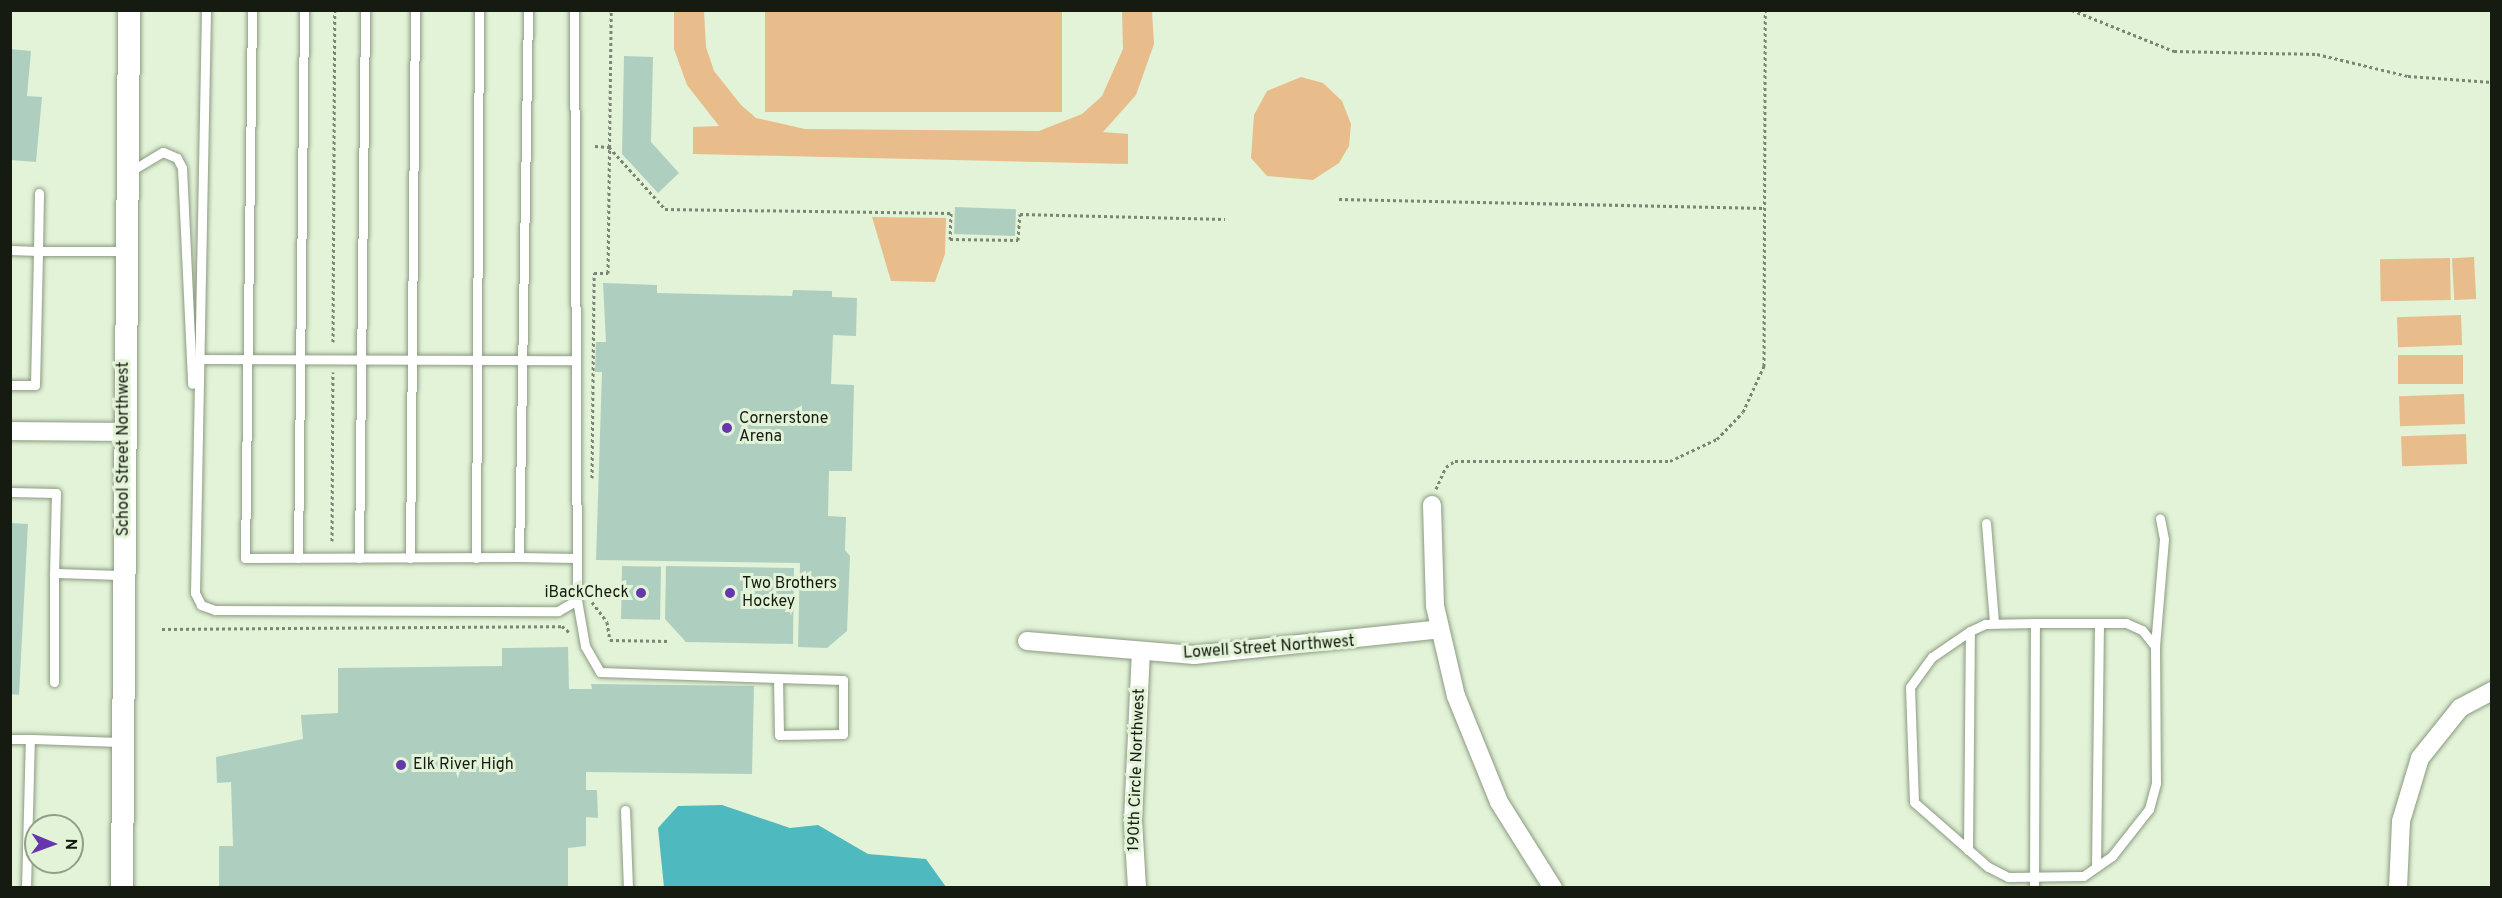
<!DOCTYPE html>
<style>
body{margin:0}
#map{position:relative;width:2502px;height:898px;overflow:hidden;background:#e2f3d7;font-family:Overpass,sans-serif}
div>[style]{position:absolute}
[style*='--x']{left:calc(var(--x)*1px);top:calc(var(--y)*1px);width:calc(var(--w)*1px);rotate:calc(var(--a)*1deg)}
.green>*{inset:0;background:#e9bc8c;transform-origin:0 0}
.water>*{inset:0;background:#4eb9be}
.building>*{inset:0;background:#aecfc0;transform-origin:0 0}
.path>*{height:3px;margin-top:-1.5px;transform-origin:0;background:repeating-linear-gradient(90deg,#7a8573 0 3px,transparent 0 6px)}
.roads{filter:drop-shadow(0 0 2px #8b9a81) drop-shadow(0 0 2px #8b9a81)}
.service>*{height:9px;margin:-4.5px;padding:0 4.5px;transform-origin:4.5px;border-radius:4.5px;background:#fff}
.minor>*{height:18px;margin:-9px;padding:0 9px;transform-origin:9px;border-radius:9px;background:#fff}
.tertiary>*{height:22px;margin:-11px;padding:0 11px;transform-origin:11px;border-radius:11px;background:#fff}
.dots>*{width:16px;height:16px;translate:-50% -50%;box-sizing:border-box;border:3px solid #e2f3d7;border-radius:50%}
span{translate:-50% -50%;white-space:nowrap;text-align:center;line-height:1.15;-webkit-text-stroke:6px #e2f3d7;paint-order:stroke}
.poi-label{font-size:16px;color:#161b12}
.left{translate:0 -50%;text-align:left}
.right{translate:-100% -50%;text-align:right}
.street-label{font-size:16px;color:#161b12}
.frame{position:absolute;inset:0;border:12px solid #161b12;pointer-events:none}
.north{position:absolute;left:24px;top:814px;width:60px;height:60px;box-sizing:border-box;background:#e2f3d7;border:2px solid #909d88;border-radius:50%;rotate:91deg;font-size:16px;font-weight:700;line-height:24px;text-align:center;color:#161b12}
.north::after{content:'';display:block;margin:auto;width:21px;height:27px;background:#6636ad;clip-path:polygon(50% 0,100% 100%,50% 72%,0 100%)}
</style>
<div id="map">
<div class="green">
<i style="clip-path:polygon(674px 11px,704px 11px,706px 47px,714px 71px,741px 105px,756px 118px,805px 129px,1039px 131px,1082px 114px,1102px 96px,1123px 49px,1122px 11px,1152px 11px,1154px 44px,1136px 95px,1103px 132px,1128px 134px,1128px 164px,693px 154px,693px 127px,719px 126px,687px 85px,674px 49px)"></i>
<i style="left:765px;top:11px;width:297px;height:101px"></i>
<i style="clip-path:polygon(1301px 77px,1323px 83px,1342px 101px,1351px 124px,1349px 146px,1339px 163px,1313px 180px,1267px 176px,1251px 158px,1254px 115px,1267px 91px)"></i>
<i style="clip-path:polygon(872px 217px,946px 218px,945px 254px,935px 282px,891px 281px)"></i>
<i style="left:2474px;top:257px;width:42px;height:22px;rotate:87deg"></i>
<i style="left:2450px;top:258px;width:42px;height:70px;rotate:89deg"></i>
<i style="left:2461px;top:315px;width:30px;height:64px;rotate:88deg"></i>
<i style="left:2463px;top:355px;width:29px;height:65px;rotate:90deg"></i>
<i style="left:2464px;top:394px;width:30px;height:65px;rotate:88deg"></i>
<i style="left:2466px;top:434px;width:30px;height:65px;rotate:88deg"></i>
</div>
<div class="water">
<i style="clip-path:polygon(722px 805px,790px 828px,818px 825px,868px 854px,926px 859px,946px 887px,664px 887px,658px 828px,678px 806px)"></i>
</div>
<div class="building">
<i style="clip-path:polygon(10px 49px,31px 51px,27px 96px,42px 97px,36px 162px,10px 160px)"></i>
<i style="clip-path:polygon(624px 56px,653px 57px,651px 142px,679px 173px,658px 193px,622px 154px)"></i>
<i style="left:955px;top:207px;width:61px;height:27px;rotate:2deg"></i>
<i style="clip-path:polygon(603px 283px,657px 285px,657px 293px,792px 296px,793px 290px,832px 291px,832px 297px,857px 298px,856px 336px,833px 335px,831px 384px,854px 385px,852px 471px,829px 471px,828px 516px,846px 517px,845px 550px,850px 556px,847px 631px,827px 648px,798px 647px,800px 563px,596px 560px,602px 372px,595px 372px,596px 342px,606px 342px)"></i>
<i style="left:10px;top:523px;width:18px;height:171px;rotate:3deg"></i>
<i style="left:622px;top:566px;width:39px;height:53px;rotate:1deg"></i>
<i style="clip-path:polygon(666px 566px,794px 568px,793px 644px,686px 642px,665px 619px)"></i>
<i style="clip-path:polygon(568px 647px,569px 689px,592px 689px,591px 684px,754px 686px,752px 774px,586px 772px,586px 790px,597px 790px,598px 818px,586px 817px,586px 846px,568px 848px,568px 888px,219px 888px,219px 846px,233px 846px,231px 782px,217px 783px,216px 757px,303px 739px,301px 715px,338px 713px,338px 668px,502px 666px,502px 648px)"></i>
</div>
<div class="path">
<i style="--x:2072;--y:10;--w:110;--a:21.9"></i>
<i style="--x:2174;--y:51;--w:143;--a:1.2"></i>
<i style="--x:2317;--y:54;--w:94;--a:13.6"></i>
<i style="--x:2408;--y:76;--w:84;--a:4.1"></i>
<i style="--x:595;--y:146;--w:14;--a:4"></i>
<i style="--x:609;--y:147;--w:84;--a:47.9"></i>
<i style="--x:665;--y:209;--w:286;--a:0.8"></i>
<i style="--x:951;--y:213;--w:26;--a:92"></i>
<i style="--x:950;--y:239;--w:68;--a:0.8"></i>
<i style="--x:1018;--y:240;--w:26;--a:-86"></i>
<i style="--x:1020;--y:214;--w:205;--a:1.4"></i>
<i style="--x:1339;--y:199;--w:426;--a:1.2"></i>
<i style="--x:333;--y:342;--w:332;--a:-89.7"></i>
<i style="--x:592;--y:478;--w:205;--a:-89.4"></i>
<i style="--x:594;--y:273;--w:14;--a:0"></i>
<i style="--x:608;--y:273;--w:263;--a:-89.3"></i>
<i style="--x:1436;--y:489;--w:24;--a:-66"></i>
<i style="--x:1446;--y:467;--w:11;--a:-34"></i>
<i style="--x:1455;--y:461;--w:215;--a:0"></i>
<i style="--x:1670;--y:461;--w:52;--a:-25.1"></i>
<i style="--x:1717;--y:439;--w:37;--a:-46"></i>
<i style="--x:1743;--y:412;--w:51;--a:-65.5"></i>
<i style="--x:1764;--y:366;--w:356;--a:-89.8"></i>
<i style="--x:332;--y:541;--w:169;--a:-89.7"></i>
<i style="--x:592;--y:602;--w:25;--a:53"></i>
<i style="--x:607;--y:622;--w:18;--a:81"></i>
<i style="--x:610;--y:640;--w:60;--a:1"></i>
<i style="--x:162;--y:629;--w:400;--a:-0.4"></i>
<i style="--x:562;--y:626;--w:9;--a:41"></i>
</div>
<div class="roads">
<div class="service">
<i style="--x:206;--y:10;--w:583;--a:91.08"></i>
<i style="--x:195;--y:593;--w:13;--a:63"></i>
<i style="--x:201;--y:605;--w:15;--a:20"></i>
<i style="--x:215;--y:610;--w:343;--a:0.2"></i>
<i style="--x:558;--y:611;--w:22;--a:-30"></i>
<i style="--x:577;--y:600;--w:590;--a:-90.29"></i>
<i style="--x:252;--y:10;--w:548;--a:90.73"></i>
<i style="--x:245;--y:558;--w:274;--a:-0.2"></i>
<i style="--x:528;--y:10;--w:547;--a:90.94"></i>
<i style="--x:519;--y:557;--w:57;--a:1"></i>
<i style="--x:131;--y:171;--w:37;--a:-31"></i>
<i style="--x:163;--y:152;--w:15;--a:23"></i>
<i style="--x:177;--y:158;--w:11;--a:63"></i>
<i style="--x:182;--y:168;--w:216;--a:87.3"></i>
<i style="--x:10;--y:250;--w:28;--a:2"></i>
<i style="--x:38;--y:251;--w:58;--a:-89"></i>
<i style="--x:198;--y:359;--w:377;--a:0.2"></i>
<i style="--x:10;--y:385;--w:25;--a:0"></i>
<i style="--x:35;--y:385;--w:134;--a:-88.7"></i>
<i style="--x:38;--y:251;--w:88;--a:0"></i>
<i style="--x:10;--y:492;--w:46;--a:1.2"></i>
<i style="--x:56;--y:493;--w:80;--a:91.4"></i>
<i style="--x:1986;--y:523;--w:100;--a:85.4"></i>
<i style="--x:298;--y:558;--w:548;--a:-89.37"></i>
<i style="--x:359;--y:558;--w:548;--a:-89.37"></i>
<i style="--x:410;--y:558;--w:548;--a:-89.48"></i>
<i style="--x:476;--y:558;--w:548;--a:-89.69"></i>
<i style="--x:577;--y:600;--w:47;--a:80.1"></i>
<i style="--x:585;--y:646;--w:30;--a:60"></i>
<i style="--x:600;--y:672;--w:178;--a:1.9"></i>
<i style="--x:778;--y:678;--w:65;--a:1.8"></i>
<i style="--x:843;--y:680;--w:54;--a:90"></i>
<i style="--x:843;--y:734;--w:64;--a:179.1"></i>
<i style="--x:779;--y:735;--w:57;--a:-91"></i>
<i style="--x:2035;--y:623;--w:91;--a:0"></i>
<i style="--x:2126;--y:623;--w:17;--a:24"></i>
<i style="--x:2142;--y:630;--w:21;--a:51"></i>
<i style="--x:2155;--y:646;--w:137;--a:89.6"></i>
<i style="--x:2156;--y:783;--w:27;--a:105"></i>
<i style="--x:2149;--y:809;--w:60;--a:128.2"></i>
<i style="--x:2112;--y:856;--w:35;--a:145"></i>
<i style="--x:2083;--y:876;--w:75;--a:179.2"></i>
<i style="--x:2008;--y:877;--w:22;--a:-153"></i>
<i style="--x:1988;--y:867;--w:98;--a:-138.7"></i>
<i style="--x:1914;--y:802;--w:115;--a:-92"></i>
<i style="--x:1910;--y:687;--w:37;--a:-54"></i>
<i style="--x:1932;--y:657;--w:46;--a:-34.4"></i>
<i style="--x:1970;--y:631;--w:17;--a:-25"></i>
<i style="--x:1985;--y:624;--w:50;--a:-1.1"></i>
<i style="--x:2155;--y:646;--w:107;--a:-85.2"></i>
<i style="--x:2164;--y:539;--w:21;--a:-101"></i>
<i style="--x:54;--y:682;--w:109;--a:-90"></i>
<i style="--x:54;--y:573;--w:69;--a:1.7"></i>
<i style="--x:10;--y:739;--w:20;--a:0"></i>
<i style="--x:625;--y:810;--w:78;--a:87.8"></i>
<i style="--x:1968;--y:850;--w:219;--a:-89.5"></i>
<i style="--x:2096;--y:867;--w:244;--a:-89.3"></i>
<i style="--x:26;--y:888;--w:149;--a:-88.5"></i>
<i style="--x:30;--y:739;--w:92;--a:1.9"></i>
<i style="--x:2034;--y:888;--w:265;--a:-89.8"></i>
</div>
<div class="minor">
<i style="--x:10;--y:431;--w:114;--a:0.5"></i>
<i style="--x:1432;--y:505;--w:101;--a:88.3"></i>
<i style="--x:1435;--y:606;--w:92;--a:76.9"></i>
<i style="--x:1456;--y:696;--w:114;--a:67.9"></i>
<i style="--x:1499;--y:802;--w:102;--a:57.9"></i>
<i style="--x:1027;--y:641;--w:168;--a:4.8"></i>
<i style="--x:1194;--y:655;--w:247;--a:-6"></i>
<i style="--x:1137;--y:888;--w:68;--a:-93.4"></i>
<i style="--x:1133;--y:820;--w:167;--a:-87.3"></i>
<i style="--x:2398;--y:888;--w:67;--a:-87.4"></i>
<i style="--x:2401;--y:821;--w:66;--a:-73.2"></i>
<i style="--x:2420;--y:758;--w:64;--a:-51.3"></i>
<i style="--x:2460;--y:708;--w:36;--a:-28"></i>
</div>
<div class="tertiary">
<i style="--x:122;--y:888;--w:878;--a:-89.54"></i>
</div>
</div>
<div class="dots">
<i style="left:727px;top:428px;background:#6636ad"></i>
<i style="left:641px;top:593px;background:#6636ad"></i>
<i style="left:730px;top:593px;background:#6636ad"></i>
<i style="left:401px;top:765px;background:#6636ad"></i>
</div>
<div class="poi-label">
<span class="left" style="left:739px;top:428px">Cornerstone<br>Arena</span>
<span class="left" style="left:742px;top:593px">Two Brothers<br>Hockey</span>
<span class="right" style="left:629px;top:593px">iBackCheck</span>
<span class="left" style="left:413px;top:765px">Elk River High</span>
</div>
<div class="street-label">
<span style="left:124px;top:449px;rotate:-90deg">School Street Northwest</span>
<span style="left:1269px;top:648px;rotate:-4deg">Lowell Street Northwest</span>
<span style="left:1137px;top:770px;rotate:-88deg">190th Circle Northwest</span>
</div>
<div class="frame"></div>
<div class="north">N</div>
</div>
